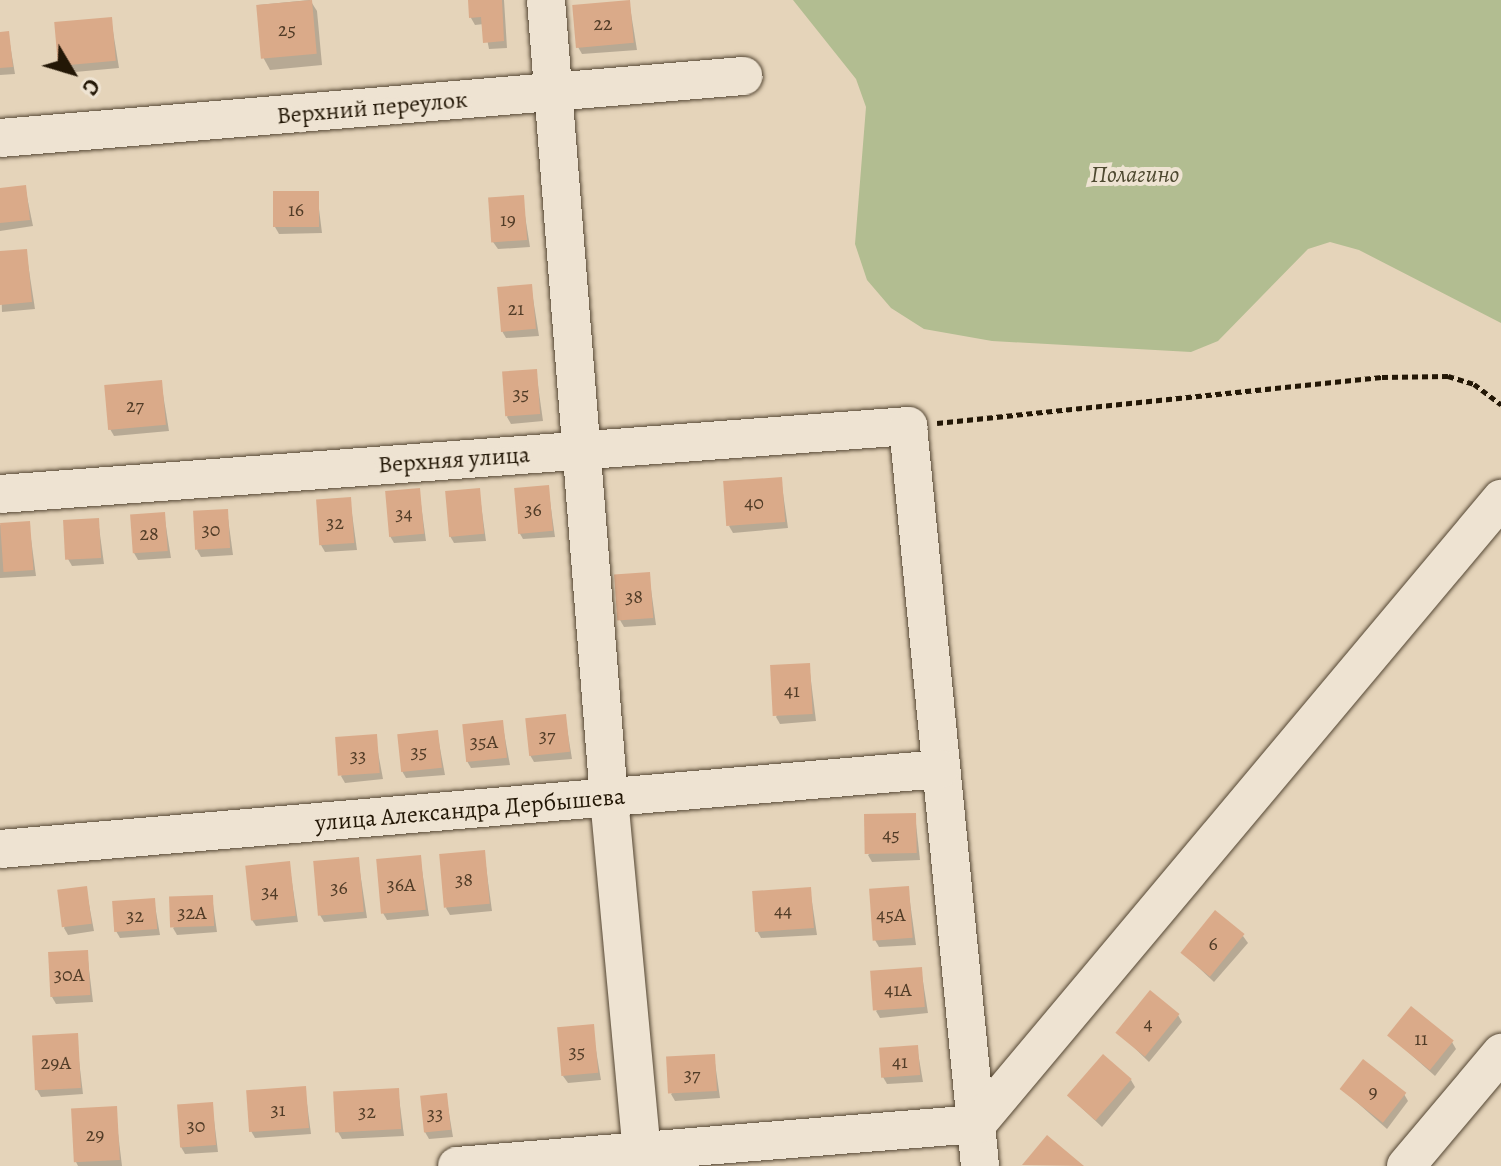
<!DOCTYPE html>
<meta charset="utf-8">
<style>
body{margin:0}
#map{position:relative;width:1501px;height:1166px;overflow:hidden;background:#e5d4ba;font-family:Alegreya,serif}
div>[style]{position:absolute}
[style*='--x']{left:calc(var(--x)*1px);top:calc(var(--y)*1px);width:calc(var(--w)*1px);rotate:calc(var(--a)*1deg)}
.green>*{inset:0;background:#b2bd91}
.shadow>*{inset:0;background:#0003}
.building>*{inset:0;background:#daaa89;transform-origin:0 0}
.path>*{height:5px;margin-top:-2.5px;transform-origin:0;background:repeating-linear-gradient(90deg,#231706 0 6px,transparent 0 10px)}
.roads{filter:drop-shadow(0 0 2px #544633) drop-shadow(0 0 2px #544633)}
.minor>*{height:38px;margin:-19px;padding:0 19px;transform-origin:19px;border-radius:19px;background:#eee3d2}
span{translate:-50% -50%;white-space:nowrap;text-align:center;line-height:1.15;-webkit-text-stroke:8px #eee3d2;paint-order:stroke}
.number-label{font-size:20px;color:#513c27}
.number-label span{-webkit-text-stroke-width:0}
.street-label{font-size:24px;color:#231706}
.park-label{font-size:24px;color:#4e4930;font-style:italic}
.north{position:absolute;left:32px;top:32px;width:80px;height:80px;-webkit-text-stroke:6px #eee3d2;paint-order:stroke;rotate:128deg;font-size:22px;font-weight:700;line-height:32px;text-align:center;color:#231706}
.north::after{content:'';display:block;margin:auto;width:28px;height:36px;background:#231706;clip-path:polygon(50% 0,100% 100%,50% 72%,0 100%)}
</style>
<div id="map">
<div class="green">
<i style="clip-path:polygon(793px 0,1501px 0,1501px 323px,1359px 250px,1330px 242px,1308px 249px,1218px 341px,1191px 352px,992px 341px,924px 329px,891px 308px,867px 280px,855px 244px,866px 107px,856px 79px)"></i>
</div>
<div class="shadow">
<i style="clip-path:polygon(310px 0,317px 11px,322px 65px,270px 70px,264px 59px,258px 5px)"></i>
<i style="clip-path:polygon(470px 0,504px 0,507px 48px,489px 49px,484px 24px,475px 25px,471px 18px)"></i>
<i style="clip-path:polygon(629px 1px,637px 50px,582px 54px,578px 47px)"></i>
<i style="clip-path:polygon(111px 19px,119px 68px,64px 73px,60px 66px)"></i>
<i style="clip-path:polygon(8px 33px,15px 74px,0 75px,0 34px)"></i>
<i style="clip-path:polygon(25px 187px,33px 226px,0 231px,0 190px)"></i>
<i style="clip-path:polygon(317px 193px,322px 233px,279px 234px,275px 227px)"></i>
<i style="clip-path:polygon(522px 197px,530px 247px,498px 249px,493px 242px)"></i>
<i style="clip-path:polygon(26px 251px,35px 309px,2px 312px,0 253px)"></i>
<i style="clip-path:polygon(531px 286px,539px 336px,506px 338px,502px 331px)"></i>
<i style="clip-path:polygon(536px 371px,543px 421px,511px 424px,507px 417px)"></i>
<i style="clip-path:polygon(161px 382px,169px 431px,114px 436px,110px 429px)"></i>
<i style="clip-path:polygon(781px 479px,788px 528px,733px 533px,729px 526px)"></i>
<i style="clip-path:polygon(548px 487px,555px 537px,523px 539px,519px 532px)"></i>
<i style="clip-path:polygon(419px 490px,426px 541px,394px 543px,390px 536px)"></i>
<i style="clip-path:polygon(479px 490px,486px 541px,454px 543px,450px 536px)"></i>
<i style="clip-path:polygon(350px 499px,357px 550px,325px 552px,321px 545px)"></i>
<i style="clip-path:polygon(227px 511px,233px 555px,201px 557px,197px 550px)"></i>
<i style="clip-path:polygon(164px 514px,171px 558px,138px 560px,134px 553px)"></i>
<i style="clip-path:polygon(98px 520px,104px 564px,72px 566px,68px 559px)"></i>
<i style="clip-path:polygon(29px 524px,36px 576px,0 578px,0 525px)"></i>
<i style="clip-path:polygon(649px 575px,656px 625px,624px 627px,620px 620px)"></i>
<i style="clip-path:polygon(809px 665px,816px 721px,780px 724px,776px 717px)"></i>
<i style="clip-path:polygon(565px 716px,572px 759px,534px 762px,530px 755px)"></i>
<i style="clip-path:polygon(502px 722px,510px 765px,471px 768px,467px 761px)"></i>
<i style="clip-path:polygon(437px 732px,445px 775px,406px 778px,402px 771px)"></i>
<i style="clip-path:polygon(375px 736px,383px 779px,345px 783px,341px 776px)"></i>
<i style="clip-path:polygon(915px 815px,920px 860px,872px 862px,868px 855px)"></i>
<i style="clip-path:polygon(484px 852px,492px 911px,450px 915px,446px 908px)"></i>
<i style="clip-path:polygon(420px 857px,429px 916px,387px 920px,383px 913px)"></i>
<i style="clip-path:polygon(358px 859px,367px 918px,324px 922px,320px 915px)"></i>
<i style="clip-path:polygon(289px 863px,298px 922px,256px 926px,252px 920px)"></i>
<i style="clip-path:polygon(86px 888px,94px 931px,68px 935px,64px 928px)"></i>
<i style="clip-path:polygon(908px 888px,916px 945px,879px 947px,875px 940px)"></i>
<i style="clip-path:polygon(810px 889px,817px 935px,761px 938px,757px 931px)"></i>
<i style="clip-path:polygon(212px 897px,217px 932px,177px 935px,173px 928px)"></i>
<i style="clip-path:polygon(154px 900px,160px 935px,120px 938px,116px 931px)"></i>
<i style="clip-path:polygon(1243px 936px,1248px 943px,1214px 982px,1183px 953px)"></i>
<i style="clip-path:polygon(87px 953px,93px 1002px,56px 1004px,52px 997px)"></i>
<i style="clip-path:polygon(921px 969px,928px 1013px,880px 1018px,876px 1011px)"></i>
<i style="clip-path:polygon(1178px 1015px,1182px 1022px,1149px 1062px,1118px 1032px)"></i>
<i style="clip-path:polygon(592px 1027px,601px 1080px,568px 1083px,563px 1076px)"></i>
<i style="clip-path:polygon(76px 1035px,83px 1094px,41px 1097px,37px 1090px)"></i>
<i style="clip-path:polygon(1390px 1036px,1452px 1042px,1456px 1049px,1435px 1076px)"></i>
<i style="clip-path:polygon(917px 1047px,923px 1082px,887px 1084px,883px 1077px)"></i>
<i style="clip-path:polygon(714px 1056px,720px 1098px,675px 1101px,671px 1094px)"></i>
<i style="clip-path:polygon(1131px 1080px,1135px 1087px,1102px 1127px,1070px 1097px)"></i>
<i style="clip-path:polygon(305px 1088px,311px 1134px,255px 1138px,251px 1131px)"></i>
<i style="clip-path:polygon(1342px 1089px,1404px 1094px,1408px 1101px,1387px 1129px)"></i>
<i style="clip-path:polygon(398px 1090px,404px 1136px,342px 1139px,338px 1132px)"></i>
<i style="clip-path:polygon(446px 1095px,453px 1137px,429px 1139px,425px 1132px)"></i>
<i style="clip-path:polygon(212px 1104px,218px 1152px,185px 1154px,181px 1147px)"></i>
<i style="clip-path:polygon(115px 1108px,122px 1166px,78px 1166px,76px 1162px)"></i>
</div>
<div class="building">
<i style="left:312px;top:0;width:54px;height:56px;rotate:85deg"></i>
<i style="clip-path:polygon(468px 0,502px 0,504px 41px,483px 43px,481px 17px,469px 18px)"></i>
<i style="left:630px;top:0;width:43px;height:58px;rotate:85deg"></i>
<i style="left:112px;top:17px;width:44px;height:58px;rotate:85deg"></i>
<i style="clip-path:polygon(9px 31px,13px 67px,0 68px,0 32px)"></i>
<i style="clip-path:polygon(26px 185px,30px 220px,0 223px,0 188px)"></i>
<i style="left:319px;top:191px;width:36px;height:46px;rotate:90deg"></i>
<i style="left:524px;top:195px;width:45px;height:36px;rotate:86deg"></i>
<i style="clip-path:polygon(27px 249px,32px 302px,0 305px,0 251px)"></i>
<i style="left:532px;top:284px;width:45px;height:35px;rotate:85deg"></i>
<i style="left:537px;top:369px;width:45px;height:35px;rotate:86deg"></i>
<i style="left:162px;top:380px;width:45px;height:58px;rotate:85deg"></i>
<i style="left:782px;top:477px;width:45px;height:59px;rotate:86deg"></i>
<i style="left:549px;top:485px;width:46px;height:35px;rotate:85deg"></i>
<i style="left:420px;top:488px;width:46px;height:35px;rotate:85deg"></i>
<i style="left:480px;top:488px;width:46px;height:35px;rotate:85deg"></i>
<i style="left:351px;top:497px;width:46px;height:35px;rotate:86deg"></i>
<i style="left:228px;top:509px;width:39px;height:35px;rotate:87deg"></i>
<i style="left:165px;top:512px;width:39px;height:35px;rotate:86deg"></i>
<i style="left:99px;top:518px;width:40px;height:36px;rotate:87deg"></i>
<i style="left:30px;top:521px;width:49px;height:30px;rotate:86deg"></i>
<i style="left:650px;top:572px;width:46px;height:36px;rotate:86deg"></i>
<i style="left:810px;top:663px;width:51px;height:40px;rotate:87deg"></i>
<i style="left:566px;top:714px;width:38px;height:41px;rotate:84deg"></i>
<i style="left:503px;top:720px;width:38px;height:41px;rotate:84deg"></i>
<i style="left:438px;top:730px;width:38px;height:41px;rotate:84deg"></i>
<i style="left:377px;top:734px;width:39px;height:42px;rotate:86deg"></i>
<i style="left:916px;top:813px;width:40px;height:52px;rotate:89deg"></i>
<i style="left:485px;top:850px;width:54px;height:46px;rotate:85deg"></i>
<i style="left:421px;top:855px;width:55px;height:45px;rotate:85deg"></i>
<i style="left:359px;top:857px;width:55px;height:46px;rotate:85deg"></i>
<i style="left:290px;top:861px;width:55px;height:45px;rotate:84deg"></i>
<i style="left:87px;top:886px;width:38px;height:30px;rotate:83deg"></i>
<i style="left:909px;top:886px;width:52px;height:40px;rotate:86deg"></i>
<i style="left:811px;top:887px;width:41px;height:59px;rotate:86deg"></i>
<i style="left:213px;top:895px;width:31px;height:44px;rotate:88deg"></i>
<i style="left:155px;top:898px;width:31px;height:43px;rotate:86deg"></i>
<i style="left:1215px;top:910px;width:38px;height:55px;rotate:39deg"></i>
<i style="left:88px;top:950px;width:45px;height:40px;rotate:87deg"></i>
<i style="left:922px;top:967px;width:40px;height:52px;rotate:86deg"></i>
<i style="left:1150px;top:990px;width:38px;height:55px;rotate:39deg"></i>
<i style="left:1411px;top:1006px;width:55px;height:38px;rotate:39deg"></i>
<i style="left:594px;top:1024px;width:49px;height:37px;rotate:85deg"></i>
<i style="left:78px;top:1033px;width:55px;height:46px;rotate:87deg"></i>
<i style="left:918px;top:1045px;width:30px;height:39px;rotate:86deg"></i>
<i style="left:715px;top:1054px;width:37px;height:49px;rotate:87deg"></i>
<i style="left:1103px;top:1054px;width:38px;height:55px;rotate:41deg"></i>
<i style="left:1363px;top:1059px;width:55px;height:38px;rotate:38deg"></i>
<i style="left:306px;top:1086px;width:42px;height:60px;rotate:86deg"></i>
<i style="left:399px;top:1088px;width:41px;height:66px;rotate:87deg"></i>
<i style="left:447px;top:1093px;width:37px;height:27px;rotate:84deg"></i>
<i style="left:213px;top:1102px;width:43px;height:36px;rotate:86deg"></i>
<i style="left:117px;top:1106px;width:54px;height:46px;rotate:87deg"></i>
<i style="clip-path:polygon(1047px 1135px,1084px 1166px,1022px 1165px)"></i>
</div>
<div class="path">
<i style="--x:937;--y:423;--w:447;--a:-5.9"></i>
<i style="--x:1382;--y:377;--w:66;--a:-0.9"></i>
<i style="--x:1448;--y:376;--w:27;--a:17"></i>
<i style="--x:1474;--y:384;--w:34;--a:37"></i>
</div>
<div class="roads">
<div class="minor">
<i style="--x:546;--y:0;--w:800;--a:85.49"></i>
<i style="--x:609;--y:798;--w:370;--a:84.7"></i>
<i style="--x:0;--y:138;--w:746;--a:-4.77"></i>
<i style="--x:0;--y:494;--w:911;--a:-4.28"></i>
<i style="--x:908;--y:426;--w:743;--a:84.44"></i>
<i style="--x:0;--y:849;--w:943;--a:-4.86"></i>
<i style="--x:457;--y:1166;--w:522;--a:-4.62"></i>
<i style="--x:977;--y:1124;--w:816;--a:-50.02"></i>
<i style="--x:1406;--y:1166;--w:148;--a:-49.9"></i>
</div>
</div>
<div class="number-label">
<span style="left:603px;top:23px">22</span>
<span style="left:287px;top:29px">25</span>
<span style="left:296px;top:209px">16</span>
<span style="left:508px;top:219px">19</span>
<span style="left:516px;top:308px">21</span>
<span style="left:521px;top:393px">35</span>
<span style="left:135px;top:405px">27</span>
<span style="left:754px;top:502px">40</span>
<span style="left:533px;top:509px">36</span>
<span style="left:404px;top:513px">34</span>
<span style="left:335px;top:522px">32</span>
<span style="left:211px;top:529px">30</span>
<span style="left:149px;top:533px">28</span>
<span style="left:634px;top:596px">38</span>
<span style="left:792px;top:690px">41</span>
<span style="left:547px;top:735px">37</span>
<span style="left:484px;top:741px">35А</span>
<span style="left:419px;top:751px">35</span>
<span style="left:358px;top:755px">33</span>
<span style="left:891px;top:834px">45</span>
<span style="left:464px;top:879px">38</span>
<span style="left:401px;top:884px">36А</span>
<span style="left:339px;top:887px">36</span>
<span style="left:270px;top:891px">34</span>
<span style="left:783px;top:910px">44</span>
<span style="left:192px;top:912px">32А</span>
<span style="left:891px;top:914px">45А</span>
<span style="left:135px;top:915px">32</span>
<span style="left:1213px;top:943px">6</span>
<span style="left:69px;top:974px">30А</span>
<span style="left:898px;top:989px">41А</span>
<span style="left:1148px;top:1023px">4</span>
<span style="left:1421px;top:1038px">11</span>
<span style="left:577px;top:1051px">35</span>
<span style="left:900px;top:1061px">41</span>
<span style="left:56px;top:1062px">29А</span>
<span style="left:692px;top:1074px">37</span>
<span style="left:1373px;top:1091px">9</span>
<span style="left:278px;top:1109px">31</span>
<span style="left:367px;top:1111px">32</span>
<span style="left:435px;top:1113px">33</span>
<span style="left:196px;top:1125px">30</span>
<span style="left:95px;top:1134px">29</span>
</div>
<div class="street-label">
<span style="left:372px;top:108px;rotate:-5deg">Верхний переулок</span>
<span style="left:454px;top:460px;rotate:-4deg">Верхняя улица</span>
<span style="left:470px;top:810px;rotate:-5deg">улица Александра Дербышева</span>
</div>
<div class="park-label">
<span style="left:1135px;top:175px">Полагино</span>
</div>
<div class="north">С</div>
</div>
